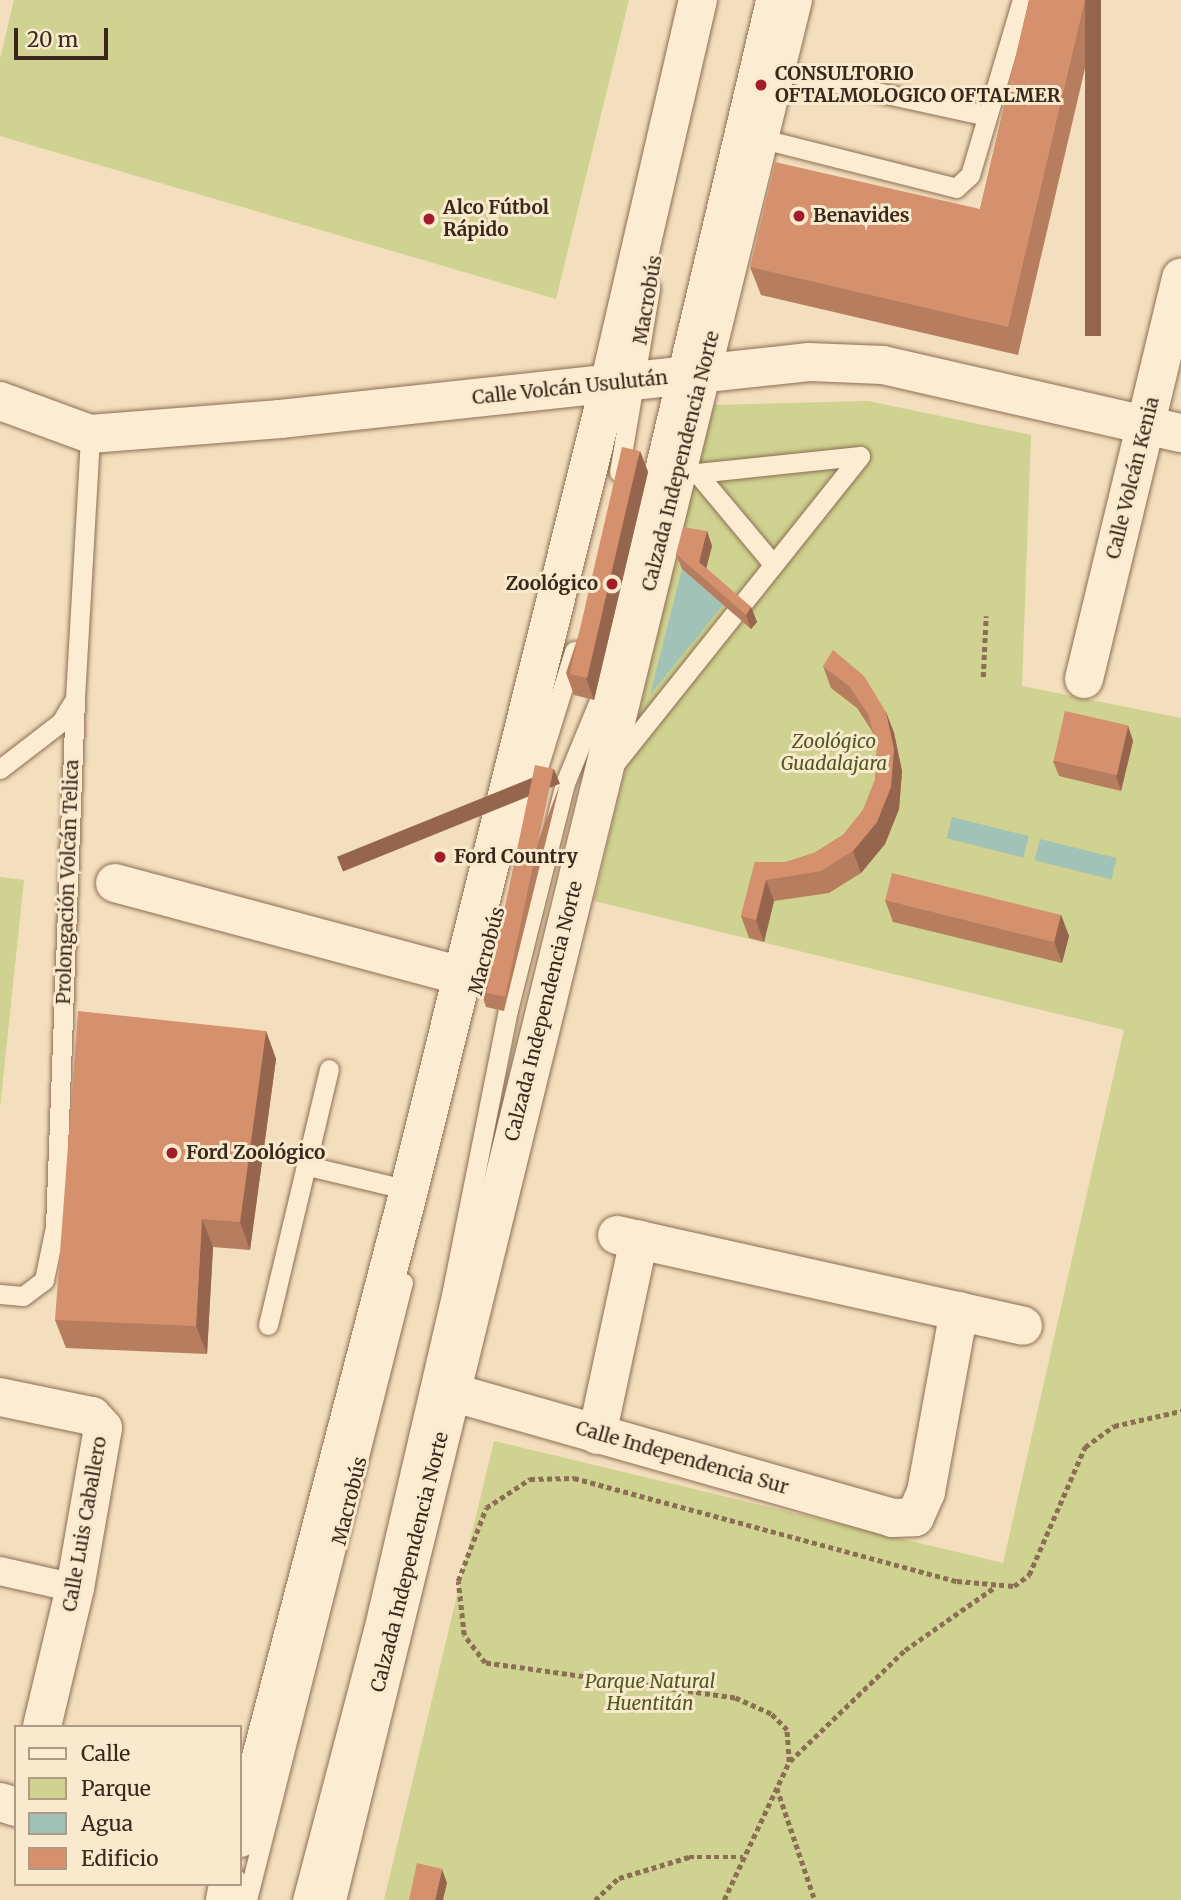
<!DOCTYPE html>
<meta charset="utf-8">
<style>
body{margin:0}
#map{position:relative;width:1181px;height:1900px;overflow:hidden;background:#f3debd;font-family:Merriweather,serif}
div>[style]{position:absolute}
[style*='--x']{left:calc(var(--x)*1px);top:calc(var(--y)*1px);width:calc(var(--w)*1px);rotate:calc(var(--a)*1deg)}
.green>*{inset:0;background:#cfd290}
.water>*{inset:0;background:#a1c3b7;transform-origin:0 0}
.path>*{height:4.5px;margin-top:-2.25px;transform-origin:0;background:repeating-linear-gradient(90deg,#8c6e54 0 5px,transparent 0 8.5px)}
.roads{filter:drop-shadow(0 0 2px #8c6e54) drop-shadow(0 0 2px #8c6e54)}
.service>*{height:19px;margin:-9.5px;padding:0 9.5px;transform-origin:9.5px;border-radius:9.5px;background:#fcecd1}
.pedestrian>*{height:28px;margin:-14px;padding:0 14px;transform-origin:14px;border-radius:14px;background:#fcecd1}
.minor>*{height:38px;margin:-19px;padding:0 19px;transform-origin:19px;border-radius:19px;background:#fcecd1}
.tertiary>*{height:38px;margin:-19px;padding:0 19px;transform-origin:19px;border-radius:19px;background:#fcecd1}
.wall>*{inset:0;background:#b77d5f}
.shaded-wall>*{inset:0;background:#95664d;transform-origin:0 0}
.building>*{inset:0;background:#d5916e;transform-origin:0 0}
.dots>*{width:19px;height:19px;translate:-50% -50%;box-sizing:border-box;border:4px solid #f9e9cd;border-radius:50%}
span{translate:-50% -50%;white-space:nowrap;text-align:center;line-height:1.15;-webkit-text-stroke:6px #f9e9cd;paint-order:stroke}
.poi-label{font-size:19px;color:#3a271b;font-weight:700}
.left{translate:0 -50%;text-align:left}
.right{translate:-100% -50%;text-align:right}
.street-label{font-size:19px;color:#3a271b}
.park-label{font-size:19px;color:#4f591f;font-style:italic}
.legend{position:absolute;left:14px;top:1725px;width:228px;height:161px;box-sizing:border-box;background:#f9e9cd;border:2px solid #ad9b86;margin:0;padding:9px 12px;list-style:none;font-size:21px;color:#3a271b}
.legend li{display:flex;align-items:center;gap:14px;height:35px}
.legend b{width:35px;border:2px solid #ad9b86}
.scale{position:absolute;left:14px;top:28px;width:94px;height:32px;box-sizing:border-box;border:4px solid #3a271b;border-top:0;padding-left:9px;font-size:21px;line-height:24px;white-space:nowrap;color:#3a271b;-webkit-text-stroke:5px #f9e9cd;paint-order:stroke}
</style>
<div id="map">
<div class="green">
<i style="clip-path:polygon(14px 0,629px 0,556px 299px,0 136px,0 59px)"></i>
<i style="clip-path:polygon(868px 401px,1031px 435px,1022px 686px,1181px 718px,1181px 1900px,384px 1900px,494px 1441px,1003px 1563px,1124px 1030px,594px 901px,712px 405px)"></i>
<i style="clip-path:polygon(0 877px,24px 880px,0 1108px)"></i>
</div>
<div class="water">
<i style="clip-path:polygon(682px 569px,723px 605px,650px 695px)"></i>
<i style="left:952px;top:817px;width:79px;height:22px;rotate:14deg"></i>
<i style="left:1040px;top:839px;width:79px;height:22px;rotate:14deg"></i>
</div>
<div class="path">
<i style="--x:983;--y:677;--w:61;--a:-87.2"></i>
<i style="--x:790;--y:1761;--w:160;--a:-44"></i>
<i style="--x:905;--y:1650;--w:110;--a:-35"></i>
<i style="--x:777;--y:1788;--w:118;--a:71.3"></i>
<i style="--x:595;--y:1900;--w:33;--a:-43"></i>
<i style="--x:619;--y:1878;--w:73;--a:-16.7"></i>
<i style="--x:689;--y:1857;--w:54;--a:0"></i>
<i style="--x:724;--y:1900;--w:153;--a:-64.8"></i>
<i style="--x:789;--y:1762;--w:32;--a:-94"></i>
<i style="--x:787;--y:1730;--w:23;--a:-135"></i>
<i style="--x:771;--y:1714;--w:39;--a:-156"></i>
<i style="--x:735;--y:1698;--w:252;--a:-172"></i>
<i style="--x:485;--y:1663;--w:35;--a:-127"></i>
<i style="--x:464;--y:1635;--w:54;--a:-96.3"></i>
<i style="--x:458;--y:1581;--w:78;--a:-69"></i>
<i style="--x:486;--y:1508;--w:53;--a:-33.4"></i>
<i style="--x:530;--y:1479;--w:44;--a:-1.3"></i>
<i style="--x:574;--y:1478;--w:397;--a:15.1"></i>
<i style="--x:957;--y:1581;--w:57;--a:5"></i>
<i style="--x:1014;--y:1586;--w:19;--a:-36"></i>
<i style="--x:1029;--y:1575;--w:140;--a:-66.4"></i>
<i style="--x:1085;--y:1447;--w:36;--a:-36"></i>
<i style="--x:1114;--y:1426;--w:69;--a:-12.6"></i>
</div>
<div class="roads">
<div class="service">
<i style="--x:776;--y:70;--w:216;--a:12.3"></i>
<i style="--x:759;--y:138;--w:203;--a:14.2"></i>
<i style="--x:956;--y:188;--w:19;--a:-43"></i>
<i style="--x:970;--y:175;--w:183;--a:-73.5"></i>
<i style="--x:619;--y:472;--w:187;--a:-80.4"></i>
<i style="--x:697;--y:473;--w:119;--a:50.1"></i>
<i style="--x:678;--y:475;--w:183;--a:-6"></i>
<i style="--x:616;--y:762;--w:391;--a:-51.4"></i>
<i style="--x:0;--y:769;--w:77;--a:-37.6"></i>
<i style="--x:61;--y:722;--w:23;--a:-59"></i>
<i style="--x:515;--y:842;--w:200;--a:-72.8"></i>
<i style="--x:308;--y:1166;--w:104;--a:13.4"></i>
<i style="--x:0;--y:1294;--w:23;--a:5"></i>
<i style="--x:23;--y:1296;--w:26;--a:-37"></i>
<i style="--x:44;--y:1280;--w:54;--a:-78.3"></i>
<i style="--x:55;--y:1227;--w:529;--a:-87.83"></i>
<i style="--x:75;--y:698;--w:264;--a:-86.7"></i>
<i style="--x:268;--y:1325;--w:263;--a:-76.6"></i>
<i style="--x:247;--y:1900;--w:637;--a:-75.83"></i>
<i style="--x:302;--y:1900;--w:279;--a:-75.3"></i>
<i style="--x:373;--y:1630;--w:349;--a:-76.9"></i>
<i style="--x:452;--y:1290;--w:286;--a:-78.7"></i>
<i style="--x:508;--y:1010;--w:234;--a:-75.9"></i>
<i style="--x:565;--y:783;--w:92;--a:-67.6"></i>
<i style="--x:600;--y:698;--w:717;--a:-76.7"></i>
</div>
<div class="pedestrian">
<i style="--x:0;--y:1571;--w:77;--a:12.8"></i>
</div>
<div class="minor">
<i style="--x:0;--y:401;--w:96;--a:20.1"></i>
<i style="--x:90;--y:434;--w:191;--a:-4.5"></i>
<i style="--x:280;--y:419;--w:532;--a:-6.15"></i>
<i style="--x:809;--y:362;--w:74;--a:2.3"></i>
<i style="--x:883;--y:365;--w:306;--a:12.9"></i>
<i style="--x:1084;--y:679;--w:413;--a:-76.4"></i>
<i style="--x:115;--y:883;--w:360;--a:15"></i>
<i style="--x:617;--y:1235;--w:416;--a:12.6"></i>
<i style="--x:451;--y:1392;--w:459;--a:15.9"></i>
<i style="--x:892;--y:1518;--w:23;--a:-2"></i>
<i style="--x:915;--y:1517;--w:27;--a:-66"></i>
<i style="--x:926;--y:1492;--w:184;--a:-79.7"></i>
<i style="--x:0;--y:1397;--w:94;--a:11.7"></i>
<i style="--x:92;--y:1416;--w:16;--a:47"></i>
<i style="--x:103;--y:1428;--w:162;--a:99.9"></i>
<i style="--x:75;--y:1588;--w:143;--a:103.4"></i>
<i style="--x:597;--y:1435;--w:200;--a:-77.9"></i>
<i style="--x:0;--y:1802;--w:17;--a:17"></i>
</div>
<div class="tertiary">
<i style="--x:240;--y:1838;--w:670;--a:-75.38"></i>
<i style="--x:409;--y:1190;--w:829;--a:-76.05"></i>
<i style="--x:609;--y:385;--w:395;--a:-77"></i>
<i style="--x:225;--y:1900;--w:16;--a:-79"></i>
<i style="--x:327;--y:1900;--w:1956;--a:-76.22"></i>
</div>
</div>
<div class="wall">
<i style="clip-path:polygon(1029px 0,1101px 0,1018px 355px,761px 295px,750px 267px,980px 209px)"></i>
<i style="clip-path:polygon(640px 451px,648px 472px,594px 700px,574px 695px,566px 673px)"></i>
<i style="clip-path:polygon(707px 531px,712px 546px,706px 568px,751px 607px,757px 622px,751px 629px,682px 569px,676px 554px)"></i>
<i style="clip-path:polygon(823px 666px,886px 712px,894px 733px,902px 771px,899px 809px,885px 844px,861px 873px,829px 893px,774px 901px,764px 942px,749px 938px,741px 916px,755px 862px,786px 862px,814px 853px,843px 835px,863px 810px,875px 780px,877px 747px,872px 731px,857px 708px,831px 688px)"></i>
<i style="clip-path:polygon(1128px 726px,1133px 741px,1121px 791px,1059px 776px,1053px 761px)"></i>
<i style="clip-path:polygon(560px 784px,504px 1011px,486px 1007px,481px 992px)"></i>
<i style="clip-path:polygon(885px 900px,1061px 915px,1069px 936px,1062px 963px,893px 922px)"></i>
<i style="clip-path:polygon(266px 1031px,276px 1059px,250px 1250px,213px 1247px,207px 1354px,66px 1348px,55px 1320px)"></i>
</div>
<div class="shaded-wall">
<i style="left:1085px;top:0;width:16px;height:336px"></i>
<i style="clip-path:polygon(640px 451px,648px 472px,594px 700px,586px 678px)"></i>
<i style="clip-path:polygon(707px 531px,712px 546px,704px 577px,699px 562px)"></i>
<i style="clip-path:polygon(751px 607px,757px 622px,751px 629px,746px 615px)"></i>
<i style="clip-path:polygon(886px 712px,894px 733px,902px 771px,899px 809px,885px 844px,861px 873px,853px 851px,877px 822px)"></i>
<i style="clip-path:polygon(1128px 726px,1133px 741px,1121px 791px,1116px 776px)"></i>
<i style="left:554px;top:769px;width:16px;height:234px;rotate:68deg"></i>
<i style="clip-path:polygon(766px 880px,774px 901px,764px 942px,756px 920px)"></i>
<i style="clip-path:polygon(1061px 915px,1069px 936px,1062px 963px,1054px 941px)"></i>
<i style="clip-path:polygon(266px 1031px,276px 1059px,250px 1250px,240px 1222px)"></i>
<i style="clip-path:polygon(202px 1219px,213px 1247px,207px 1354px,196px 1326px)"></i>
<i style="clip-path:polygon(442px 1869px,447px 1883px,443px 1900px,435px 1900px)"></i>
</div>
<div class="building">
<i style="clip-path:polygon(1029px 0,1085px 0,1008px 327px,750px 267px,775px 162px,980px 209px)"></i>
<i style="left:622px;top:447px;width:18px;height:233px;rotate:13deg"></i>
<i style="clip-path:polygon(683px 527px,707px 531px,699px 562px,751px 607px,746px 615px,676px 554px)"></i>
<i style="clip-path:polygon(833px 650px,864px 676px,886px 712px,894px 749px,891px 787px,877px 822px,853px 851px,821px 871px,766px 880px,756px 920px,741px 916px,755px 862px,786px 862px,814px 853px,843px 835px,863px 810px,875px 780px,877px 747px,868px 714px,849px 686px,823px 666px)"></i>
<i style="left:1065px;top:711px;width:65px;height:51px;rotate:13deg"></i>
<i style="left:535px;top:765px;width:19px;height:233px;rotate:12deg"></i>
<i style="left:892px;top:873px;width:174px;height:28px;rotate:14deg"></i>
<i style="clip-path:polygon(78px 1011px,266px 1031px,240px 1222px,202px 1219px,196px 1326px,55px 1320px)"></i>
<i style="clip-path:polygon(417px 1863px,442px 1869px,435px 1900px,409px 1900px)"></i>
</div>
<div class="dots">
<i style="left:761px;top:85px;background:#a21d29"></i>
<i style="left:799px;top:216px;background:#a21d29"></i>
<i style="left:429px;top:219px;background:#a21d29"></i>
<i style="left:612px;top:584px;background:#a21d29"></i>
<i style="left:440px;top:857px;background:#a21d29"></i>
<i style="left:172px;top:1153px;background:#a21d29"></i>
</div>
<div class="poi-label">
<span class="left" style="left:775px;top:85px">CONSULTORIO<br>OFTALMOLOGICO OFTALMER</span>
<span class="left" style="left:443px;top:219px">Alco Fútbol<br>Rápido</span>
<span class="left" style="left:813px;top:216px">Benavides</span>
<span class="right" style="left:598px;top:584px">Zoológico</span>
<span class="left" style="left:454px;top:857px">Ford Country</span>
<span class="left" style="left:186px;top:1153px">Ford Zoológico</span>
</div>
<div class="street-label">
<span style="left:648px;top:300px;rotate:-80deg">Macrobús</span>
<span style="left:570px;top:388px;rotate:-6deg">Calle Volcán Usulután</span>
<span style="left:681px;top:461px;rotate:-76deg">Calzada Independencia Norte</span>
<span style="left:1133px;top:478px;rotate:-76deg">Calle Volcán Kenia</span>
<span style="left:68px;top:882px;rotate:-88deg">Prolongación Volcán Telica</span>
<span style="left:487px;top:951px;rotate:-75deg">Macrobús</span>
<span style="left:544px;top:1011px;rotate:-76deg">Calzada Independencia Norte</span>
<span style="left:682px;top:1458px;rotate:16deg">Calle Independencia Sur</span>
<span style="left:350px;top:1501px;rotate:-76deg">Macrobús</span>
<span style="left:85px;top:1524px;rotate:-80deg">Calle Luis Caballero</span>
<span style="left:410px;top:1562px;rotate:-76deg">Calzada Independencia Norte</span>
</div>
<div class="park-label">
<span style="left:834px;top:753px">Zoológico<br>Guadalajara</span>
<span style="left:650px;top:1693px">Parque Natural<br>Huentitán</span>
</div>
<ul class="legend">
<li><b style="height:9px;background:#fcecd1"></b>Calle</li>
<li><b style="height:19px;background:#cfd290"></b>Parque</li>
<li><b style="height:19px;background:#a1c3b7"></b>Agua</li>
<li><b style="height:19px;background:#d5916e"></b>Edificio</li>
</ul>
<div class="scale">20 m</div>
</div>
